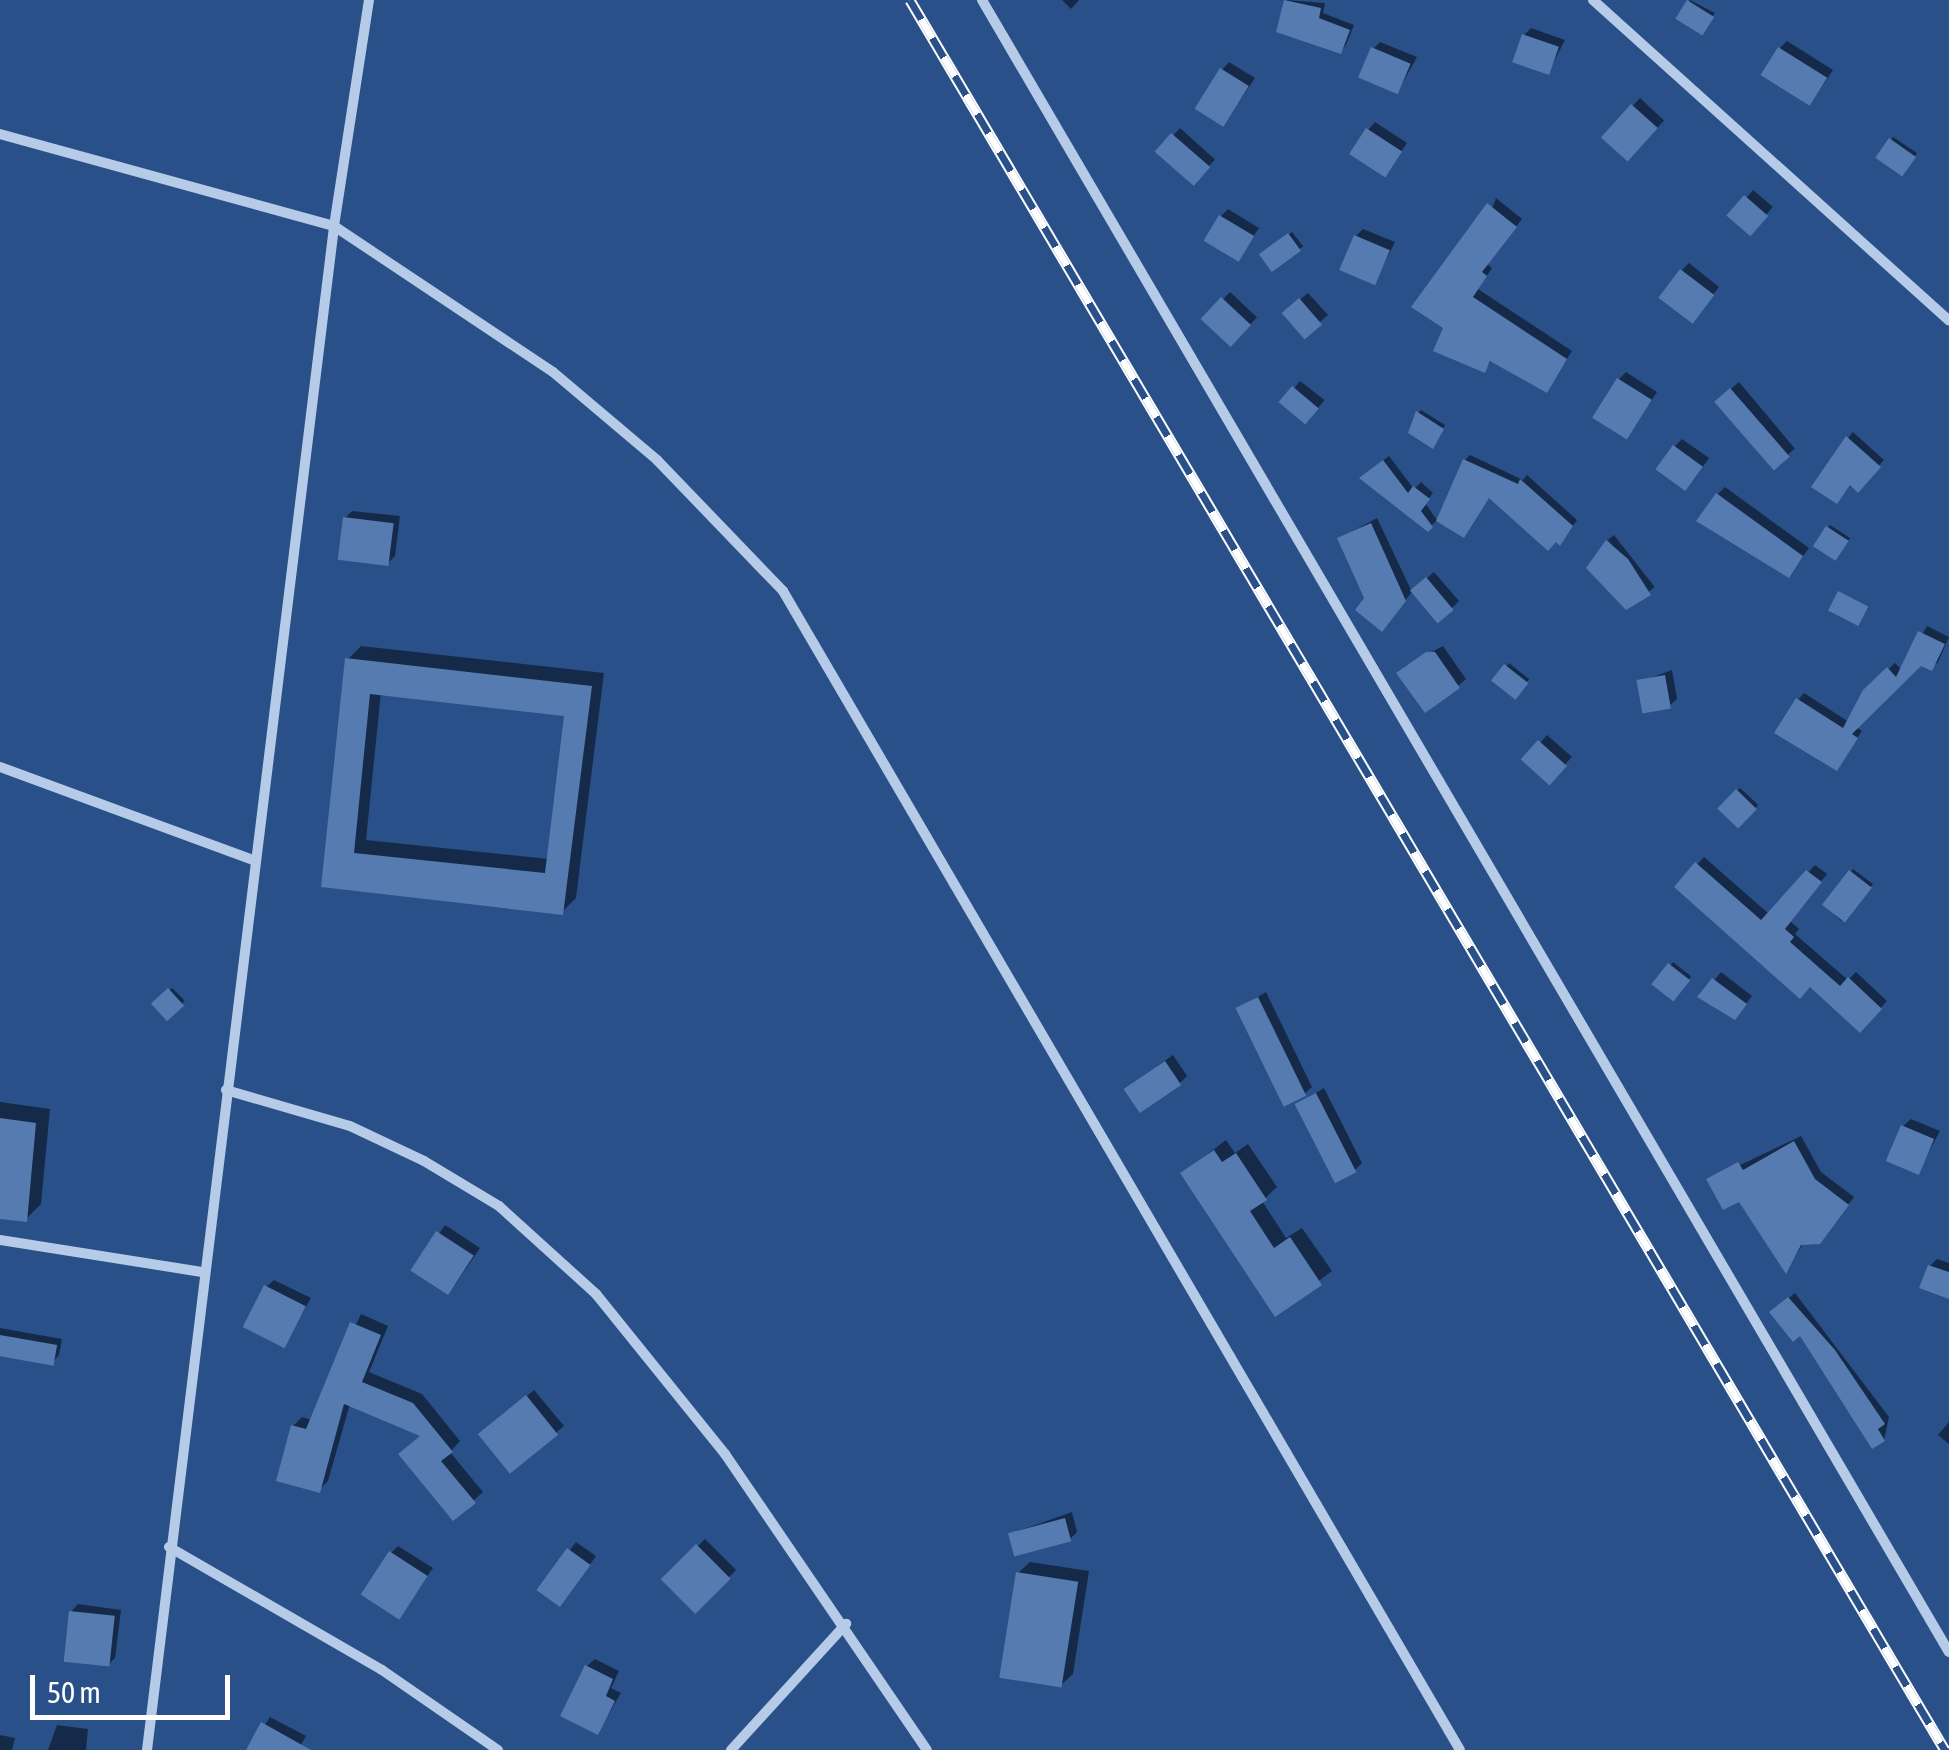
<!DOCTYPE html>
<style>
body{margin:0}
#map{position:relative;width:1949px;height:1750px;overflow:hidden;background:#295088;font-family:"Asap Condensed",sans-serif}
div>[style]{position:absolute}
[style*='--x']{left:calc(var(--x)*1px);top:calc(var(--y)*1px);width:calc(var(--w)*1px);rotate:calc(var(--a)*1deg)}
.shadow>*{inset:0;background:#0007;transform-origin:0 0}
.building>*{inset:0;background:#567bb1;transform-origin:0 0}
.minor>*{height:10px;margin:-5px;padding:0 5px;transform-origin:5px;border-radius:5px;background:#b6cbe8}
.rail>*{height:11px;margin-top:-5.5px;transform-origin:0;background:repeating-linear-gradient(90deg,#295088 0 22px,#fff 0 44px);box-sizing:border-box;border-block:2px solid #fff}
span{translate:-50% -50%;white-space:nowrap;text-align:center;line-height:1.15;-webkit-text-stroke:9px #295088;paint-order:stroke}
.scale{position:absolute;left:30px;top:1675px;width:200px;height:45px;box-sizing:border-box;border:5px solid #fff;border-top:0;padding-left:12px;font-size:30px;line-height:35px;white-space:nowrap;color:#fff;-webkit-text-stroke:8px #295088;paint-order:stroke}
</style>
<div id="map">
<div class="shadow">
<i style="clip-path:polygon(1062px 0,1079px 0,1071px 9px)"></i>
<i style="clip-path:polygon(1287px 0,1325px 3px,1323px 13px,1354px 25px,1346px 45px,1341px 51px,1279px 31px)"></i>
<i style="clip-path:polygon(1690px 0,1715px 13px,1705px 29px,1679px 17px)"></i>
<i style="clip-path:polygon(1531px 28px,1565px 40px,1548px 73px,1524px 35px)"></i>
<i style="clip-path:polygon(1787px 41px,1833px 70px,1811px 103px,1780px 48px)"></i>
<i style="clip-path:polygon(1380px 42px,1417px 57px,1398px 91px,1373px 49px)"></i>
<i style="clip-path:polygon(1229px 62px,1255px 78px,1225px 123px,1222px 70px)"></i>
<i style="left:1640px;top:98px;width:33px;height:54px;rotate:43deg"></i>
<i style="clip-path:polygon(1375px 122px,1407px 143px,1385px 175px,1368px 130px)"></i>
<i style="left:1180px;top:128px;width:47px;height:32px;rotate:42deg"></i>
<i style="clip-path:polygon(1893px 137px,1917px 153px,1906px 170px,1891px 140px)"></i>
<i style="left:1753px;top:190px;width:26px;height:34px;rotate:40deg"></i>
<i style="clip-path:polygon(1496px 198px,1522px 219px,1487px 264px,1492px 268px,1478px 289px,1572px 351px,1547px 390px,1492px 360px,1484px 370px,1436px 350px)"></i>
<i style="clip-path:polygon(1228px 209px,1259px 228px,1238px 259px,1221px 216px)"></i>
<i style="clip-path:polygon(1363px 229px,1395px 242px,1375px 282px,1356px 236px)"></i>
<i style="left:1292px;top:232px;width:18px;height:37px;rotate:52deg"></i>
<i style="clip-path:polygon(1689px 263px,1719px 287px,1699px 313px,1682px 270px)"></i>
<i style="left:1230px;top:292px;width:37px;height:37px;rotate:43deg"></i>
<i style="clip-path:polygon(1308px 293px,1328px 315px,1320px 322px,1292px 306px)"></i>
<i style="clip-path:polygon(1626px 372px,1657px 392px,1627px 437px,1619px 379px)"></i>
<i style="left:1300px;top:381px;width:31px;height:28px;rotate:38deg"></i>
<i style="left:1739px;top:382px;width:87px;height:30px;rotate:50deg"></i>
<i style="clip-path:polygon(1421px 410px,1445px 425px,1435px 443px,1418px 413px)"></i>
<i style="clip-path:polygon(1853px 432px,1884px 460px,1858px 489px,1848px 438px)"></i>
<i style="clip-path:polygon(1682px 439px,1709px 458px,1693px 481px,1675px 446px)"></i>
<i style="clip-path:polygon(1470px 455px,1523px 480px,1527px 475px,1577px 520px,1565px 538px,1560px 543px,1490px 495px,1465px 460px)"></i>
<i style="clip-path:polygon(1389px 456px,1414px 489px,1421px 482px,1433px 493px,1425px 503px,1437px 520px,1428px 529px,1368px 472px)"></i>
<i style="clip-path:polygon(1725px 487px,1809px 548px,1789px 575px,1718px 494px)"></i>
<i style="clip-path:polygon(352px 511px,400px 516px,395px 556px,387px 564px,345px 518px)"></i>
<i style="clip-path:polygon(1377px 518px,1412px 592px,1388px 622px,1367px 598px,1340px 538px)"></i>
<i style="clip-path:polygon(1830px 525px,1850px 538px,1838px 556px,1828px 527px)"></i>
<i style="left:1614px;top:535px;width:66px;height:8px;rotate:52deg"></i>
<i style="clip-path:polygon(1434px 572px,1459px 601px,1452px 608px,1420px 584px)"></i>
<i style="clip-path:polygon(1927px 626px,1949px 637px,1938px 662px,1931px 668px,1920px 663px,1856px 727px,1862px 731px,1837px 768px,1798px 700px,1804px 693px,1849px 722px,1865px 692px,1895px 663px,1902px 670px)"></i>
<i style="clip-path:polygon(evenodd,361px 646px,604px 673px,576px 898px,562px 912px,324px 885px,348px 659px,361px 646px,381px 692px,566px 714px,549px 859px,366px 840px,381px 692px)"></i>
<i style="clip-path:polygon(1443px 646px,1466px 679px,1458px 686px,1406px 666px)"></i>
<i style="left:1509px;top:663px;width:26px;height:22px;rotate:39deg"></i>
<i style="clip-path:polygon(1672px 670px,1677px 699px,1669px 706px,1639px 682px)"></i>
<i style="left:1547px;top:735px;width:33px;height:33px;rotate:41deg"></i>
<i style="left:1740px;top:788px;width:25px;height:28px;rotate:43deg"></i>
<i style="clip-path:polygon(1704px 857px,1769px 914px,1815px 865px,1827px 874px,1790px 921px,1799px 929px,1795px 934px,1848px 980px,1856px 972px,1887px 1001px,1860px 1030px,1810px 984px,1677px 887px)"></i>
<i style="clip-path:polygon(1853px 869px,1873px 884px,1841px 921px,1825px 905px)"></i>
<i style="left:1673px;top:962px;width:23px;height:28px;rotate:38deg"></i>
<i style="clip-path:polygon(1721px 972px,1752px 996px,1742px 1009px,1701px 997px)"></i>
<i style="left:172px;top:988px;width:18px;height:23px;rotate:45deg"></i>
<i style="clip-path:polygon(1266px 992px,1312px 1087px,1304px 1094px,1238px 1009px)"></i>
<i style="clip-path:polygon(1173px 1055px,1187px 1076px,1180px 1083px,1135px 1082px)"></i>
<i style="clip-path:polygon(1324px 1088px,1362px 1163px,1355px 1170px,1298px 1104px)"></i>
<i style="clip-path:polygon(0 1102px,50px 1109px,41px 1204px,26px 1219px,0 1216px)"></i>
<i style="clip-path:polygon(1911px 1119px,1940px 1131px,1918px 1172px,1903px 1126px)"></i>
<i style="clip-path:polygon(1801px 1136px,1821px 1172px,1854px 1197px,1826px 1234px,1804px 1242px,1787px 1270px,1740px 1198px,1709px 1180px)"></i>
<i style="clip-path:polygon(1226px 1140px,1235px 1153px,1248px 1144px,1277px 1187px,1262px 1201px,1286px 1238px,1302px 1228px,1332px 1271px,1276px 1313px,1183px 1173px)"></i>
<i style="clip-path:polygon(445px 1225px,480px 1248px,455px 1285px,414px 1270px)"></i>
<i style="clip-path:polygon(1937px 1259px,1949px 1263px,1949px 1297px,1930px 1266px)"></i>
<i style="clip-path:polygon(274px 1280px,311px 1298px,285px 1344px,266px 1287px)"></i>
<i style="clip-path:polygon(1795px 1293px,1889px 1417px,1884px 1440px,1778px 1307px)"></i>
<i style="clip-path:polygon(361px 1314px,388px 1326px,369px 1372px,422px 1394px,460px 1441px,450px 1452px,483px 1492px,454px 1518px,424px 1435px,350px 1404px,328px 1481px,319px 1490px,293px 1426px,302px 1417px,312px 1420px)"></i>
<i style="clip-path:polygon(0 1328px,62px 1339px,59px 1355px,52px 1363px,0 1354px)"></i>
<i style="clip-path:polygon(534px 1390px,564px 1426px,511px 1471px,489px 1427px)"></i>
<i style="clip-path:polygon(1949px 1422px,1949px 1444px,1938px 1435px)"></i>
<i style="clip-path:polygon(1072px 1512px,1077px 1532px,1070px 1539px,1010px 1534px)"></i>
<i style="left:705px;top:1539px;width:44px;height:56px;rotate:45deg"></i>
<i style="clip-path:polygon(576px 1542px,596px 1556px,567px 1597px,540px 1590px)"></i>
<i style="clip-path:polygon(398px 1546px,433px 1568px,400px 1616px,391px 1553px)"></i>
<i style="clip-path:polygon(1030px 1562px,1089px 1571px,1073px 1674px,1061px 1685px,1018px 1573px)"></i>
<i style="clip-path:polygon(78px 1604px,121px 1610px,115px 1658px,108px 1665px,71px 1612px)"></i>
<i style="clip-path:polygon(595px 1659px,619px 1671px,611px 1688px,621px 1693px,598px 1732px,587px 1666px)"></i>
<i style="clip-path:polygon(270px 1717px,306px 1736px,298px 1750px,249px 1750px)"></i>
<i style="clip-path:polygon(57px 1725px,88px 1729px,86px 1750px,48px 1750px)"></i>
<i style="clip-path:polygon(0 1735px,15px 1738px,12px 1750px,0 1750px)"></i>
</div>
<div class="building">
<i style="clip-path:polygon(1284px 0,1321px 8px,1319px 18px,1350px 30px,1341px 54px,1276px 32px)"></i>
<i style="left:1687px;top:0;width:32px;height:22px;rotate:32deg"></i>
<i style="left:1522px;top:34px;width:39px;height:30px;rotate:19deg"></i>
<i style="left:1371px;top:47px;width:43px;height:33px;rotate:23deg"></i>
<i style="left:1778px;top:47px;width:58px;height:33px;rotate:32deg"></i>
<i style="left:1220px;top:68px;width:34px;height:48px;rotate:32deg"></i>
<i style="left:1631px;top:104px;width:36px;height:45px;rotate:42deg"></i>
<i style="left:1366px;top:128px;width:43px;height:31px;rotate:33deg"></i>
<i style="left:1171px;top:133px;width:52px;height:25px;rotate:41deg"></i>
<i style="left:1889px;top:138px;width:33px;height:24px;rotate:35deg"></i>
<i style="left:1744px;top:195px;width:32px;height:27px;rotate:41deg"></i>
<i style="clip-path:polygon(1487px 203px,1517px 227px,1482px 272px,1487px 276px,1473px 297px,1567px 359px,1547px 393px,1490px 361px,1485px 373px,1433px 351px,1443px 328px,1411px 307px)"></i>
<i style="left:1219px;top:215px;width:41px;height:30px;rotate:31deg"></i>
<i style="left:1288px;top:233px;width:22px;height:36px;rotate:54deg"></i>
<i style="left:1354px;top:235px;width:39px;height:38px;rotate:23deg"></i>
<i style="left:1680px;top:269px;width:43px;height:36px;rotate:37deg"></i>
<i style="left:1221px;top:297px;width:41px;height:30px;rotate:43deg"></i>
<i style="left:1299px;top:298px;width:35px;height:23px;rotate:49deg"></i>
<i style="left:1617px;top:378px;width:41px;height:47px;rotate:32deg"></i>
<i style="left:1292px;top:386px;width:35px;height:21px;rotate:40deg"></i>
<i style="left:1730px;top:388px;width:91px;height:21px;rotate:49deg"></i>
<i style="clip-path:polygon(1416px 411px,1444px 429px,1433px 449px,1408px 433px)"></i>
<i style="clip-path:polygon(1846px 436px,1881px 467px,1858px 493px,1850px 485px,1837px 504px,1811px 487px)"></i>
<i style="left:1673px;top:445px;width:37px;height:30px;rotate:36deg"></i>
<i style="clip-path:polygon(1463px 459px,1518px 484px,1520px 479px,1573px 526px,1560px 546px,1556px 542px,1548px 551px,1489px 498px,1464px 538px,1436px 521px)"></i>
<i style="clip-path:polygon(1383px 460px,1408px 493px,1413px 486px,1430px 499px,1421px 511px,1433px 527px,1428px 532px,1359px 478px)"></i>
<i style="clip-path:polygon(1716px 493px,1803px 556px,1789px 578px,1696px 521px)"></i>
<i style="left:343px;top:517px;width:51px;height:43px;rotate:7deg"></i>
<i style="clip-path:polygon(1371px 523px,1406px 601px,1382px 632px,1355px 610px,1364px 598px,1337px 538px)"></i>
<i style="left:1826px;top:526px;width:27px;height:24px;rotate:33deg"></i>
<i style="clip-path:polygon(1606px 540px,1628px 559px,1651px 595px,1626px 610px,1586px 568px)"></i>
<i style="left:1426px;top:577px;width:43px;height:21px;rotate:50deg"></i>
<i style="left:1838px;top:591px;width:34px;height:22px;rotate:27deg"></i>
<i style="clip-path:polygon(1918px 631px,1945px 644px,1932px 671px,1921px 666px,1852px 734px,1858px 738px,1837px 771px,1774px 733px,1796px 698px,1843px 728px,1863px 690px,1887px 667px,1896px 677px)"></i>
<i style="clip-path:polygon(1426px 652px,1435px 652px,1460px 688px,1425px 713px,1396px 673px)"></i>
<i style="clip-path:polygon(evenodd,345px 658px,592px 686px,563px 915px,321px 887px,345px 658px,370px 694px,564px 716px,545px 873px,354px 853px,370px 694px)"></i>
<i style="left:1504px;top:664px;width:31px;height:21px;rotate:38deg"></i>
<i style="left:1665px;top:675px;width:34px;height:29px;rotate:80deg"></i>
<i style="left:1538px;top:740px;width:39px;height:26px;rotate:42deg"></i>
<i style="left:1736px;top:789px;width:29px;height:27px;rotate:44deg"></i>
<i style="clip-path:polygon(1695px 862px,1761px 920px,1806px 870px,1822px 882px,1785px 929px,1794px 937px,1790px 942px,1840px 986px,1848px 977px,1882px 1009px,1860px 1033px,1810px 987px,1800px 999px,1674px 887px)"></i>
<i style="left:1849px;top:870px;width:29px;height:44px;rotate:38deg"></i>
<i style="left:1668px;top:963px;width:28px;height:27px;rotate:38deg"></i>
<i style="clip-path:polygon(1712px 978px,1747px 1004px,1735px 1020px,1697px 997px)"></i>
<i style="left:168px;top:988px;width:24px;height:23px;rotate:48deg"></i>
<i style="left:1258px;top:997px;width:110px;height:25px;rotate:64deg"></i>
<i style="left:1165px;top:1061px;width:29px;height:50px;rotate:56deg"></i>
<i style="left:1316px;top:1093px;width:89px;height:24px;rotate:63deg"></i>
<i style="clip-path:polygon(0 1118px,36px 1123px,27px 1222px,0 1219px)"></i>
<i style="left:1901px;top:1125px;width:36px;height:39px;rotate:23deg"></i>
<i style="clip-path:polygon(1794px 1141px,1815px 1179px,1849px 1205px,1820px 1244px,1801px 1245px,1786px 1274px,1739px 1202px,1723px 1210px,1706px 1179px,1738px 1162px,1743px 1170px)"></i>
<i style="clip-path:polygon(1214px 1150px,1222px 1162px,1236px 1153px,1267px 1200px,1250px 1211px,1274px 1248px,1290px 1237px,1322px 1285px,1275px 1317px,1180px 1173px)"></i>
<i style="left:436px;top:1231px;width:45px;height:47px;rotate:33deg"></i>
<i style="clip-path:polygon(1928px 1265px,1949px 1272px,1949px 1299px,1919px 1288px)"></i>
<i style="left:264px;top:1285px;width:47px;height:47px;rotate:27deg"></i>
<i style="clip-path:polygon(1788px 1297px,1835px 1350px,1885px 1424px,1878px 1429px,1885px 1441px,1872px 1449px,1800px 1336px,1793px 1342px,1769px 1312px)"></i>
<i style="clip-path:polygon(350px 1322px,381px 1335px,362px 1382px,413px 1403px,453px 1452px,441px 1461px,476px 1503px,453px 1521px,398px 1454px,420px 1436px,344px 1404px,320px 1493px,276px 1481px,291px 1425px,306px 1429px)"></i>
<i style="left:0;top:1335px;width:58px;height:21px;rotate:10deg"></i>
<i style="left:526px;top:1395px;width:51px;height:62px;rotate:51deg"></i>
<i style="left:1065px;top:1518px;width:24px;height:59px;rotate:75deg"></i>
<i style="left:696px;top:1544px;width:49px;height:50px;rotate:45deg"></i>
<i style="left:567px;top:1548px;width:29px;height:52px;rotate:36deg"></i>
<i style="left:389px;top:1551px;width:46px;height:52px;rotate:33deg"></i>
<i style="left:1016px;top:1572px;width:63px;height:107px;rotate:9deg"></i>
<i style="left:69px;top:1611px;width:46px;height:51px;rotate:6deg"></i>
<i style="clip-path:polygon(585px 1665px,613px 1679px,606px 1696px,615px 1701px,598px 1735px,560px 1716px)"></i>
<i style="clip-path:polygon(261px 1722px,311px 1750px,246px 1750px)"></i>
</div>
<div class="minor">
<i style="--x:982;--y:0;--w:1914;--a:59.66"></i>
<i style="--x:1593;--y:0;--w:479;--a:42"></i>
<i style="--x:0;--y:134;--w:346;--a:15.4"></i>
<i style="--x:334;--y:226;--w:263;--a:33.7"></i>
<i style="--x:553;--y:372;--w:136;--a:40.2"></i>
<i style="--x:657;--y:460;--w:182;--a:46.1"></i>
<i style="--x:783;--y:591;--w:1342;--a:59.71"></i>
<i style="--x:0;--y:767;--w:272;--a:20.2"></i>
<i style="--x:226;--y:1090;--w:129;--a:16.2"></i>
<i style="--x:350;--y:1126;--w:82;--a:25.3"></i>
<i style="--x:424;--y:1161;--w:87;--a:31"></i>
<i style="--x:499;--y:1206;--w:131;--a:42.2"></i>
<i style="--x:596;--y:1294;--w:206;--a:51.1"></i>
<i style="--x:725;--y:1454;--w:358;--a:55.7"></i>
<i style="--x:0;--y:1240;--w:206;--a:9"></i>
<i style="--x:169;--y:1547;--w:246;--a:30"></i>
<i style="--x:382;--y:1670;--w:141;--a:34.6"></i>
<i style="--x:147;--y:1750;--w:1535;--a:-83"></i>
<i style="--x:334;--y:226;--w:229;--a:-81.2"></i>
<i style="--x:731;--y:1750;--w:171;--a:-47.6"></i>
</div>
<div class="rail">
<i style="--x:910;--y:0;--w:2033;--a:59.4"></i>
</div>
<div class="scale">50 m</div>
</div>
